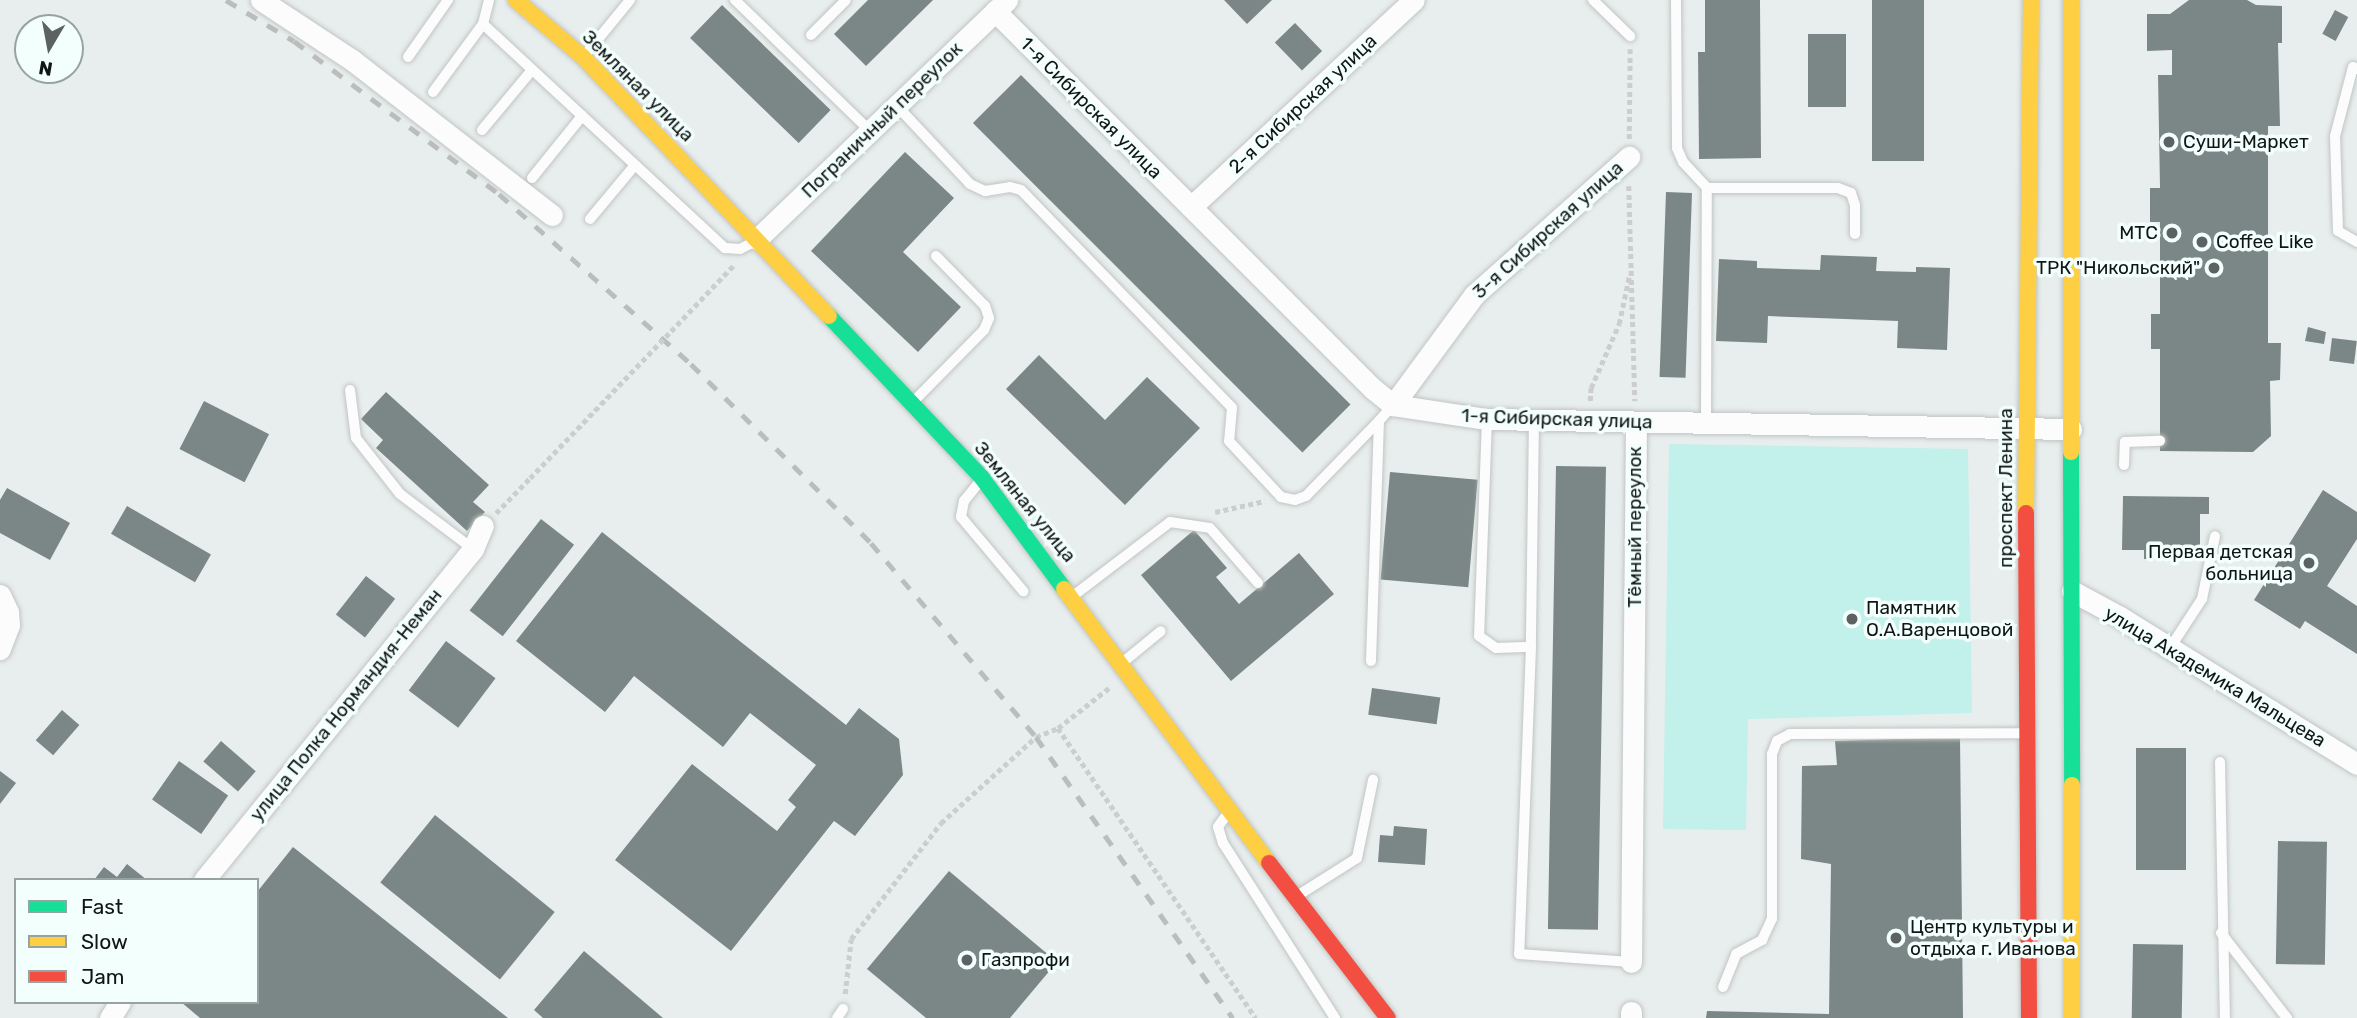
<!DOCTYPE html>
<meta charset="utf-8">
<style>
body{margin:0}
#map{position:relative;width:2357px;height:1018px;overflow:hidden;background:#e8eeed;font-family:Rubik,sans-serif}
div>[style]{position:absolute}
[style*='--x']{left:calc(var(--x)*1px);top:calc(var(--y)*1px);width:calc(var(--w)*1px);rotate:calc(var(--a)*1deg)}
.green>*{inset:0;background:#c2f0ea}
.building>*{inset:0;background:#7b8786;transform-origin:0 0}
.path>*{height:4.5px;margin-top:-2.25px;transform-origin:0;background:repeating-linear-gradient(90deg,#cccece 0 5px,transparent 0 8.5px)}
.roads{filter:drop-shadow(0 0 2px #c0c5c4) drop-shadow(0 0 2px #c0c5c4)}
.lane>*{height:10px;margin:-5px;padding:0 5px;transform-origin:5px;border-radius:5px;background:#fcfcfc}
.street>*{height:21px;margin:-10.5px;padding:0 10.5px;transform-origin:10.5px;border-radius:10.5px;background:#fcfcfc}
.fast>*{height:16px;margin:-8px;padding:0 8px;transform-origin:8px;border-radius:8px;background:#16e098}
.slow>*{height:16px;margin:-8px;padding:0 8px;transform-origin:8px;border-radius:8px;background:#ffcf43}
.jam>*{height:16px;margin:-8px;padding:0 8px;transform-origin:8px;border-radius:8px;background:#f24e42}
.rail>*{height:5px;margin-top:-2.5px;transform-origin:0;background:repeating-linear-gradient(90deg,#bbbdbd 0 12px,transparent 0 24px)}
.path-bridge>*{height:4.5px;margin-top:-2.25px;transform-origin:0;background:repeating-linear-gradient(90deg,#cccece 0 5px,transparent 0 8.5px)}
.dots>*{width:19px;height:19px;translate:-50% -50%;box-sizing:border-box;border:4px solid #f2fffd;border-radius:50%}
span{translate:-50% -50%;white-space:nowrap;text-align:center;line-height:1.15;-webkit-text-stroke:7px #f2fffd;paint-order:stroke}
.street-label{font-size:19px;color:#111615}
.poi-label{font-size:19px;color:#111615}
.left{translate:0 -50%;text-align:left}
.right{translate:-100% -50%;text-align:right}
.legend{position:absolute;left:14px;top:878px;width:245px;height:126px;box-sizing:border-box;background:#f2fffd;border:2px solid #98a2a0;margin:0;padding:9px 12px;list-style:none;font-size:21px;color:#111615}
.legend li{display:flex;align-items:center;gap:14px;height:35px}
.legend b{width:35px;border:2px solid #98a2a0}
.north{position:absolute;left:14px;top:14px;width:70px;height:70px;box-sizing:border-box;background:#f2fffd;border:2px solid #98a2a0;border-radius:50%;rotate:190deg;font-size:19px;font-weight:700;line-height:28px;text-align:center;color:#111615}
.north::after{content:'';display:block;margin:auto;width:24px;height:32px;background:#5c6261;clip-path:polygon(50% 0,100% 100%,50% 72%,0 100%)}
</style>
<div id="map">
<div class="green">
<i style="clip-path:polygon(1669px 444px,1968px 449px,1972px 713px,1748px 719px,1746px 830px,1663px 829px)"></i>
</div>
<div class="building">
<i style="clip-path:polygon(868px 0,933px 0,866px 66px,834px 34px)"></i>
<i style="clip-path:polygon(1224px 0,1272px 0,1247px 24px)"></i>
<i style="clip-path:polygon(1705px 0,1760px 0,1761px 158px,1699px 159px,1698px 52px,1705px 52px)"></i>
<i style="left:1872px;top:0;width:52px;height:161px"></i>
<i style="clip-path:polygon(2189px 0,2247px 0,2256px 5px,2282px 6px,2282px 43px,2278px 43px,2280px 126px,2268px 126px,2268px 343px,2281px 343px,2280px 380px,2270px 381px,2271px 436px,2253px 452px,2160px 451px,2160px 349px,2151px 349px,2151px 314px,2160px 314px,2160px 222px,2150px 222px,2150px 188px,2160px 188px,2158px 75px,2172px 75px,2172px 50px,2147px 51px,2147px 14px,2170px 14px)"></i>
<i style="left:722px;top:5px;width:151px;height:46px;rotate:44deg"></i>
<i style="left:2335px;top:10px;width:15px;height:27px;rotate:28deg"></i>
<i style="left:1295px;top:23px;width:39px;height:28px;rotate:46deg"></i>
<i style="left:1808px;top:34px;width:38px;height:73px"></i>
<i style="left:1021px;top:75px;width:466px;height:68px;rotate:45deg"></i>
<i style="clip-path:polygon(905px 152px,954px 198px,903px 252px,961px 307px,918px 352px,811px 251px)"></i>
<i style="left:1666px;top:192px;width:26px;height:185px;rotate:2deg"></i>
<i style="clip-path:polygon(1821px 255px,1877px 257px,1876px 271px,1916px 272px,1916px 267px,1950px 268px,1947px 350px,1897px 348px,1898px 321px,1768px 316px,1767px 343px,1716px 341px,1719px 259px,1757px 261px,1757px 268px,1820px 270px)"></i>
<i style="clip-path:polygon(2308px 327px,2326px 332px,2324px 344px,2305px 341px)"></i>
<i style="left:2332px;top:338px;width:25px;height:23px;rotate:7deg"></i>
<i style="clip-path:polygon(1039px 355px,1105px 420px,1147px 377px,1200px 428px,1125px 505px,1006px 389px)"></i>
<i style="clip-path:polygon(386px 392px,489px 485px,473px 502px,485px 512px,467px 531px,376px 448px,383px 440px,361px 419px)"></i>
<i style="left:204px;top:401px;width:73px;height:54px;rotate:27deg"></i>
<i style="left:1556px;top:466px;width:50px;height:463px;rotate:1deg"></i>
<i style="left:1390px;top:472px;width:88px;height:108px;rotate:5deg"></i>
<i style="clip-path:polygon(7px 488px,70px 523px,50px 560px,0 533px,0 500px)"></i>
<i style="clip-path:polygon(2323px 490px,2357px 512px,2357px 539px,2327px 586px,2357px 606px,2357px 654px,2305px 621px,2300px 629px,2254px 600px)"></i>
<i style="clip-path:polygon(2123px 496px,2209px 497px,2209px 514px,2200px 514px,2200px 560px,2144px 559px,2144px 550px,2122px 550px)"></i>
<i style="left:127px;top:506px;width:97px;height:32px;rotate:30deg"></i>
<i style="left:541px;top:519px;width:42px;height:116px;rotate:38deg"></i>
<i style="clip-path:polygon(1194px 530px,1227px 568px,1216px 577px,1239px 604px,1299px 553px,1334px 594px,1231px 681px,1141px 575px)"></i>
<i style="clip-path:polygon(602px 532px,846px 725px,859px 708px,899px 739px,903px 775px,855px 836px,834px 821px,731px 951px,615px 860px,692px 764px,777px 831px,796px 807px,788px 800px,816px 765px,750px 713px,723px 747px,634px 676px,605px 712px,516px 641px)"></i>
<i style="left:366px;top:576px;width:37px;height:49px;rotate:38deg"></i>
<i style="left:446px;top:641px;width:62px;height:62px;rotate:37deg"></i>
<i style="left:1372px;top:688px;width:69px;height:27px;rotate:8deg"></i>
<i style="left:62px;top:710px;width:23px;height:40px;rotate:41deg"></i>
<i style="clip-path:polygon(1960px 737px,1963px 1018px,1706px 1018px,1707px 1011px,1829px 1014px,1831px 864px,1801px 859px,1802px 766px,1837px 765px,1835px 741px)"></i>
<i style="left:221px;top:741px;width:46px;height:27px;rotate:41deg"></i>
<i style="left:2136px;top:748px;width:50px;height:122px"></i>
<i style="left:179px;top:761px;width:60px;height:47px;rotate:35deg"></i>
<i style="clip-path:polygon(0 771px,16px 783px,0 804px)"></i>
<i style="left:435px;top:815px;width:154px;height:87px;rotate:39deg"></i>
<i style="clip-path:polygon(1394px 826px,1427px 829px,1425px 865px,1378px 862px,1380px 835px,1393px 836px)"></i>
<i style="left:2278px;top:841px;width:49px;height:123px;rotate:1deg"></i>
<i style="clip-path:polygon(293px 847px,508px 1018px,200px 1018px,181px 1002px,257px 1002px,257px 892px)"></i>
<i style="clip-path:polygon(127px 864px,147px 880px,94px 880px,104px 867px,117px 877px)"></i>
<i style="clip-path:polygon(949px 871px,1057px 962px,1010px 1018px,926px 1018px,867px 969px)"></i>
<i style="left:2133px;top:944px;width:50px;height:74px;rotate:1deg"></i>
<i style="clip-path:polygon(584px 951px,663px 1018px,543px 1018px,534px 1010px)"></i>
</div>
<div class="path">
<i style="--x:1629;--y:139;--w:90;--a:-89.4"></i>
<i style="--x:1629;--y:186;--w:215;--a:88.4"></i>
<i style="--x:671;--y:331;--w:90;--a:-46.4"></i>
<i style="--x:1590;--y:401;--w:13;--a:-86"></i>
<i style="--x:1591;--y:388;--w:70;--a:-66.4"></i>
<i style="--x:1619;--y:324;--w:48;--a:-78"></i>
<i style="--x:1215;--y:512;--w:51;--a:-12.4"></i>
<i style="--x:496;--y:513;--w:49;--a:-45.8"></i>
<i style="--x:1058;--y:728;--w:351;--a:55.7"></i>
<i style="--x:845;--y:994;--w:55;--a:-83.8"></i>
<i style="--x:851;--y:939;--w:147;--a:-52.2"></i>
<i style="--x:941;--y:823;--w:128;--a:-42.2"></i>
<i style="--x:1036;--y:737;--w:24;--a:-22"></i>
<i style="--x:1058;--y:728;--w:65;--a:-38.1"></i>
</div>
<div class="roads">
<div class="lane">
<i style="--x:489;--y:0;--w:25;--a:104"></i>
<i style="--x:483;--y:24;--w:330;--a:42.8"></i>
<i style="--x:725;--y:248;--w:15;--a:4"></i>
<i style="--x:740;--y:249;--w:16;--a:-27"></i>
<i style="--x:735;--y:0;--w:190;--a:44.1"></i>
<i style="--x:1593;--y:0;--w:52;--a:44.2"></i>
<i style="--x:1676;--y:0;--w:148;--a:89.6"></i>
<i style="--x:1677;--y:148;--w:15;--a:67"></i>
<i style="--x:1683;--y:162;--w:35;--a:47"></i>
<i style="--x:811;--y:35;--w:49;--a:-45"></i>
<i style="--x:585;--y:55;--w:71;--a:-50.7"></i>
<i style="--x:408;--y:57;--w:70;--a:-54.9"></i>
<i style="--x:2357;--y:69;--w:4;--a:-153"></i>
<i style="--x:2353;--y:67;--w:71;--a:104.6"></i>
<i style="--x:2335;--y:136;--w:95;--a:88.2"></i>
<i style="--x:2338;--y:231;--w:22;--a:30"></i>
<i style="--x:433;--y:92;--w:84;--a:-53.7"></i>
<i style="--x:898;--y:107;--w:105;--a:46.9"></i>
<i style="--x:970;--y:184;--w:17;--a:25"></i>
<i style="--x:985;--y:191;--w:25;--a:-9"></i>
<i style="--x:1010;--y:187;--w:11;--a:15"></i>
<i style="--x:1021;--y:190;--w:303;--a:45.9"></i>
<i style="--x:1232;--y:408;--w:33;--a:95"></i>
<i style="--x:1229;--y:441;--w:76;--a:47.1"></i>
<i style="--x:1281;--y:497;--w:14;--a:12"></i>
<i style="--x:1295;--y:500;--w:12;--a:-20"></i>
<i style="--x:1306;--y:496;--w:105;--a:-45.8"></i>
<i style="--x:482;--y:130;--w:78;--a:-50.2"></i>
<i style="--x:532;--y:178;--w:80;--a:-51.1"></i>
<i style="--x:590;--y:219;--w:70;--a:-50.2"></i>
<i style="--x:350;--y:390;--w:48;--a:82.9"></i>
<i style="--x:356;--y:438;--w:71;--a:51.8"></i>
<i style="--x:400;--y:494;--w:91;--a:37"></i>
<i style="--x:913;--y:402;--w:101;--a:-45.4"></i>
<i style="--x:984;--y:330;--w:13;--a:-67"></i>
<i style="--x:989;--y:318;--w:13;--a:-108"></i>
<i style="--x:985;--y:306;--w:70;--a:-134.4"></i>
<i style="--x:1487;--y:419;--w:217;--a:92.1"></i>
<i style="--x:1479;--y:636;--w:21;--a:35"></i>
<i style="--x:1496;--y:648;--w:35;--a:-2"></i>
<i style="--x:1534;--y:420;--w:227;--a:90.8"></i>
<i style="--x:1531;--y:647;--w:307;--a:92.2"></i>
<i style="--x:1519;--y:954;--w:112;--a:4.1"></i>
<i style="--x:1706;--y:424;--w:236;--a:-89.8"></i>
<i style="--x:1707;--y:188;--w:131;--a:0"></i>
<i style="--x:1838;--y:188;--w:14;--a:21"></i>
<i style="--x:1851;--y:193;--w:13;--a:72"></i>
<i style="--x:1855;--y:205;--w:29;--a:90"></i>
<i style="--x:2124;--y:465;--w:23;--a:-88"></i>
<i style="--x:2125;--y:442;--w:35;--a:-2"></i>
<i style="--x:981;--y:480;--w:27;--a:129"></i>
<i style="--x:964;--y:501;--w:16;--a:101"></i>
<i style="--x:961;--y:517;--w:97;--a:50"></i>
<i style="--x:1073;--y:596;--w:122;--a:-37.3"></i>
<i style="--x:1170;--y:522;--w:40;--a:8.5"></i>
<i style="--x:1210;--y:528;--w:73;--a:48.9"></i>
<i style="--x:2170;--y:648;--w:59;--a:-56.9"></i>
<i style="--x:2202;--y:599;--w:64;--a:-78.3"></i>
<i style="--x:1371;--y:661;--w:240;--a:-88.1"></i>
<i style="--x:1379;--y:421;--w:21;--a:-49"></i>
<i style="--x:1122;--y:663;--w:50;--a:-39.4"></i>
<i style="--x:2220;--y:762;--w:256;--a:88.9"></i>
<i style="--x:1228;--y:813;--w:17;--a:126"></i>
<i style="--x:1218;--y:827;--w:17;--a:73"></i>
<i style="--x:1223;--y:843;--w:208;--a:57.4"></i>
<i style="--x:1297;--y:896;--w:71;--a:-32.3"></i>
<i style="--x:1357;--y:858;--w:80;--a:-78.4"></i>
<i style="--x:2221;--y:933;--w:108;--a:52.2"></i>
<i style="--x:1723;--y:987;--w:35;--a:-68"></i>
<i style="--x:1736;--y:954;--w:30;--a:-28"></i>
<i style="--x:1762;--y:940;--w:23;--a:-65"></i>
<i style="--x:1772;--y:919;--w:165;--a:-90"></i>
<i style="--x:1772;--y:754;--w:14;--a:-69"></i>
<i style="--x:1777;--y:741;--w:15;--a:-28"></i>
<i style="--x:1790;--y:734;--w:230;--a:-0.2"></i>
<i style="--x:837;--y:1018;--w:11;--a:-56"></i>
</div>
<div class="street">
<i style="--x:261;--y:0;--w:109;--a:33.4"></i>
<i style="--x:352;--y:60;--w:253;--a:37.8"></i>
<i style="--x:995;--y:11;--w:533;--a:45"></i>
<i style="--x:1372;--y:388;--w:27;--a:39"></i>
<i style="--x:1393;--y:405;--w:95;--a:8.5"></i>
<i style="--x:1487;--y:419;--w:584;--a:0.98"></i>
<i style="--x:1191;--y:207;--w:304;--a:-42.9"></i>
<i style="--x:757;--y:239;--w:346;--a:-43.7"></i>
<i style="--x:1393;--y:405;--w:137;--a:-53.6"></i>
<i style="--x:1474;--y:295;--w:208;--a:-41.7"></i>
<i style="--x:2072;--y:591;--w:55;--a:28.4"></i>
<i style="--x:2120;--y:617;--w:279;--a:31.8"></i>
<i style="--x:0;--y:595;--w:19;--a:65"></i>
<i style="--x:8;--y:612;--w:13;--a:86"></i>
<i style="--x:9;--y:625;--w:26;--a:111"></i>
<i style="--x:204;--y:880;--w:427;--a:-50.9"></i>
<i style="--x:473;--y:549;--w:25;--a:-67"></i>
<i style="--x:1631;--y:962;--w:539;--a:-89.47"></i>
<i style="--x:110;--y:1018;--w:19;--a:-58"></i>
<i style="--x:1631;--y:1018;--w:6;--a:-90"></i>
</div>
<div class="fast">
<i style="--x:829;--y:316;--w:223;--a:46.6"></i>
<i style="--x:982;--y:478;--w:138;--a:53.5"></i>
<i style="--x:2071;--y:452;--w:333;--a:89.8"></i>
</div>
<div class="slow">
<i style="--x:516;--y:0;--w:88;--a:40.4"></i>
<i style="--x:583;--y:57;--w:357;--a:46.5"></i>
<i style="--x:2071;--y:0;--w:452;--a:90"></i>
<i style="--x:2026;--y:513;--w:513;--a:-89.44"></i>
<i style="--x:1064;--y:589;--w:342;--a:53.2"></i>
<i style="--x:2072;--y:785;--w:233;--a:90"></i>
</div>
<div class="jam">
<i style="--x:2026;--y:513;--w:505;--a:89.66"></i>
<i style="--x:1269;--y:863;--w:195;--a:52.5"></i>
</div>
</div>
<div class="rail">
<i style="--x:226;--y:0;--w:79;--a:31.1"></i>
<i style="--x:294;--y:41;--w:256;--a:36.7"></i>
<i style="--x:499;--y:194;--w:256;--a:41.5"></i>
<i style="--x:691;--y:364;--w:254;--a:44.8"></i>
<i style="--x:871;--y:543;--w:255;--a:49.6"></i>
<i style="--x:1036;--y:737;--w:343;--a:55"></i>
</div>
<div class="path-bridge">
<i style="--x:530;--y:478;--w:204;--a:-46.2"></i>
</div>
<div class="dots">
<i style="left:2169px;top:142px;background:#5c6261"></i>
<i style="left:2172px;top:233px;background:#5c6261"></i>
<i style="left:2202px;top:242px;background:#5c6261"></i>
<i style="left:2214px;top:268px;background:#5c6261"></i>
<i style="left:2309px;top:563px;background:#5c6261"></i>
<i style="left:1852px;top:619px;background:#5c6261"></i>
<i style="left:1896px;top:938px;background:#5c6261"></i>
<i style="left:967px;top:960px;background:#5c6261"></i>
</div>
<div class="street-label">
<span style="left:638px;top:86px;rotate:45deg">Земляная улица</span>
<span style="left:1303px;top:104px;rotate:-43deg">2-я Сибирская улица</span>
<span style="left:1091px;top:108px;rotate:45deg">1-я Сибирская улица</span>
<span style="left:882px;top:120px;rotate:-44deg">Пограничный переулок</span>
<span style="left:1548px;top:230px;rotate:-42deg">3-я Сибирская улица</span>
<span style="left:1557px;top:419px;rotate:2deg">1-я Сибирская улица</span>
<span style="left:2006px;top:488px;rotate:-90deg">проспект Ленина</span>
<span style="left:1025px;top:502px;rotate:51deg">Земляная улица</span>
<span style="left:1635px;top:527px;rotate:-90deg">Тёмный переулок</span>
<span style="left:2215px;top:677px;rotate:31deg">улица Академика Мальцева</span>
<span style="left:346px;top:705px;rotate:-51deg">улица Полка Нормандия-Неман</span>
</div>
<div class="poi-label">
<span class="left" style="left:2183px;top:142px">Суши-Маркет</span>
<span class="right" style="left:2158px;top:233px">МТС</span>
<span class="left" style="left:2216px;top:242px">Coffee Like</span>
<span class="right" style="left:2200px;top:268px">ТРК "Никольский"</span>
<span class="right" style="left:2293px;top:563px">Первая детская<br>больница</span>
<span class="left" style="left:1866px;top:619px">Памятник<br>О.А.Варенцовой</span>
<span class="left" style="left:1910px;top:938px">Центр культуры и<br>отдыха г. Иванова</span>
<span class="left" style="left:981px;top:960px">Газпрофи</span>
</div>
<ul class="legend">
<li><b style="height:9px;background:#16e098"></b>Fast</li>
<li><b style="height:9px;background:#ffcf43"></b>Slow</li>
<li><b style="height:9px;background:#f24e42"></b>Jam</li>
</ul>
<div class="north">N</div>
</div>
